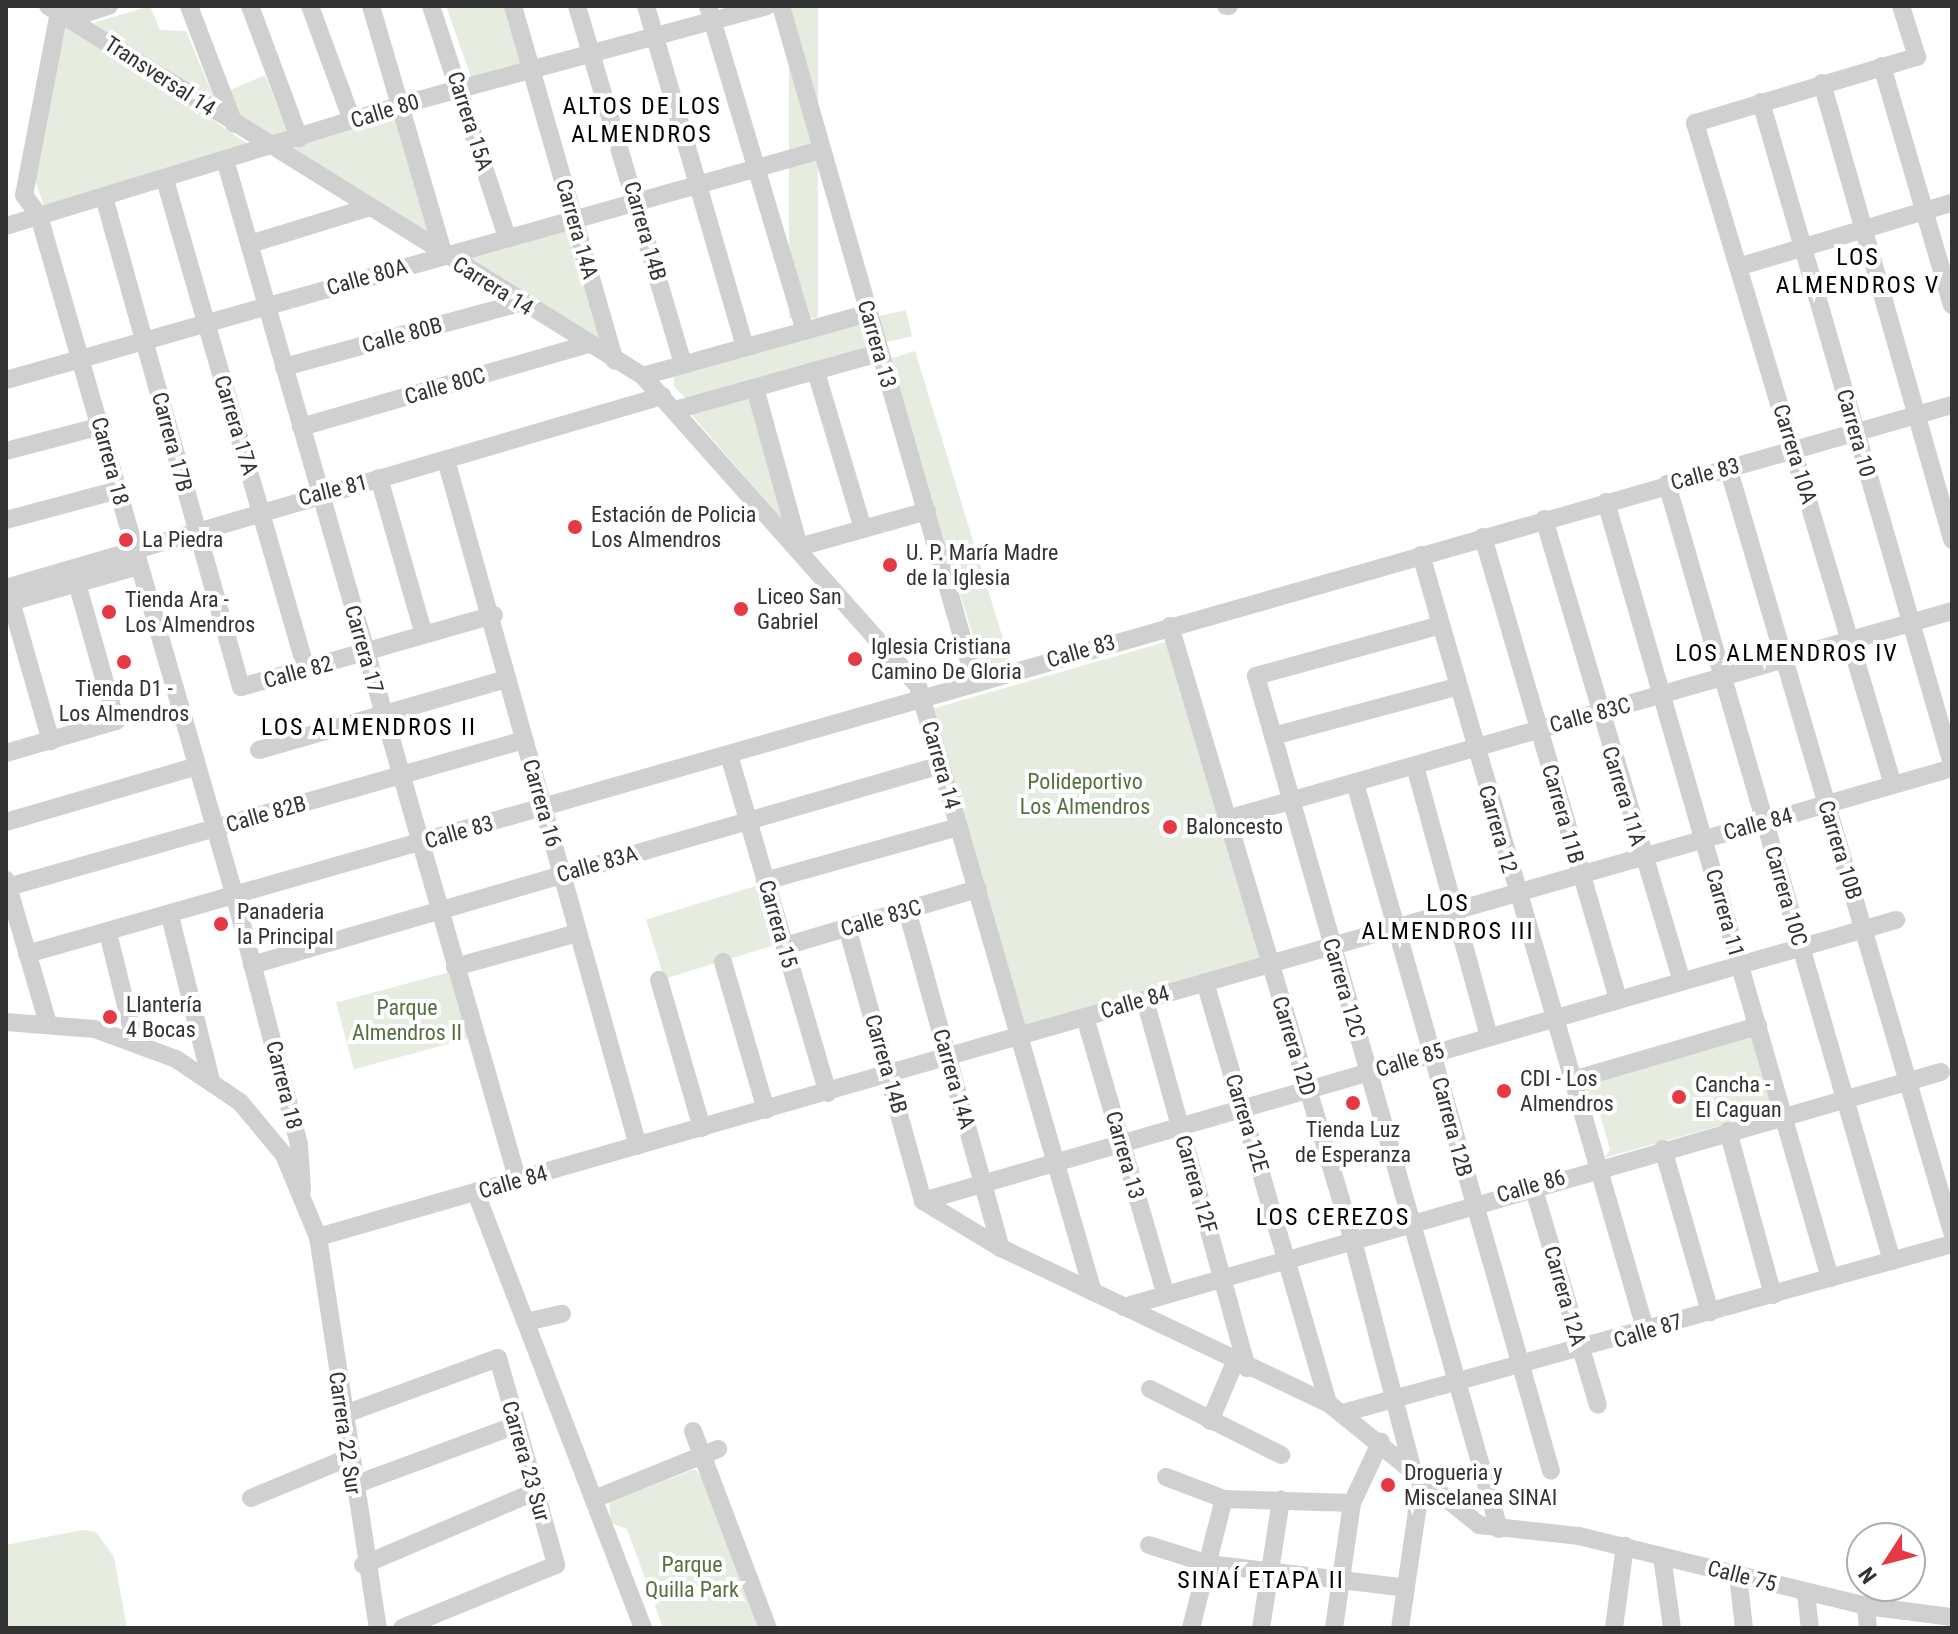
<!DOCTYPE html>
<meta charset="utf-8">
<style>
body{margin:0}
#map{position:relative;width:1958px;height:1634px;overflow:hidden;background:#fff;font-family:"Roboto Condensed",sans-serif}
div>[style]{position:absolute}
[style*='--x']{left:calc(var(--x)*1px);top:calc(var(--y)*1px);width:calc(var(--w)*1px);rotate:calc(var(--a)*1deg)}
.green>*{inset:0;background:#e6ecdf;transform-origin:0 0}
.minor>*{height:18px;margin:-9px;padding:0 9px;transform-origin:9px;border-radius:9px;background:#d0d0d0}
.dots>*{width:22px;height:22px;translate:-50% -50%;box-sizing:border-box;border:4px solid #fff;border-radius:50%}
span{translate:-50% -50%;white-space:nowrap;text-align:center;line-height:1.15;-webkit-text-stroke:8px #fff;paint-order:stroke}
.street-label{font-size:22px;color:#333}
.poi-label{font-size:22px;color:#333}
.left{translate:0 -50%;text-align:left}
.park-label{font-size:22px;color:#56703f}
.neighbourhood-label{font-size:24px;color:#000;letter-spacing:2px}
.frame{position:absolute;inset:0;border:8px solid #333;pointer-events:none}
.north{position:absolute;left:1846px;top:1522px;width:80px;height:80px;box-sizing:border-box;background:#fff;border:2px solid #adadad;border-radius:50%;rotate:234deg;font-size:22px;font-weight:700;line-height:32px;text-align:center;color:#333}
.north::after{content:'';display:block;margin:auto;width:28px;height:36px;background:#e63946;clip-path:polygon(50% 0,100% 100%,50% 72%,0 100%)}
</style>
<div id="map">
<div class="green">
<i style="clip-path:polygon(150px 6px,160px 30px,186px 31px,215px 100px,93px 23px)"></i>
<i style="clip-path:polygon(446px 6px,506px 6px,521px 64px,471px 77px)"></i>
<i style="left:789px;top:6px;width:29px;height:312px"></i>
<i style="clip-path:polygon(61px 20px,127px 61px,252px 147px,45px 209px,33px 174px)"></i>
<i style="clip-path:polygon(265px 75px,288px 133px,275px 138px,234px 112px,226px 92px)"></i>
<i style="clip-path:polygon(401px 116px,434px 241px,290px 148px)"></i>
<i style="clip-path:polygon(571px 229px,604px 343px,461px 258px)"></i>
<i style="left:906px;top:310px;width:27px;height:29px;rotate:77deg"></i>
<i style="clip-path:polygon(864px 323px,869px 349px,687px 399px,674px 387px,674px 376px)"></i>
<i style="left:915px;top:351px;width:323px;height:28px;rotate:73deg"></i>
<i style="clip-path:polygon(753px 397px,784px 522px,690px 413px)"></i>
<i style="left:1169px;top:641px;width:332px;height:245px;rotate:74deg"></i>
<i style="left:759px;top:885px;width:62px;height:118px;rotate:73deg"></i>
<i style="left:450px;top:972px;width:69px;height:118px;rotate:75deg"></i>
<i style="clip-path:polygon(1752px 1033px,1776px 1110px,1604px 1158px,1610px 1150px,1600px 1114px,1590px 1112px,1583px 1083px)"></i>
<i style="clip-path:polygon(695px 1469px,702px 1478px,759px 1628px,663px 1628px,627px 1529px,611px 1523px,609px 1502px)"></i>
<i style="clip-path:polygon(82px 1530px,96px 1532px,114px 1557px,127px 1628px,6px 1628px,6px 1545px)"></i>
</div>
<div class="minor">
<i style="--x:48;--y:6;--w:701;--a:31.88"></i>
<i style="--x:643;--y:376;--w:414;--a:48.4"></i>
<i style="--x:918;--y:686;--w:631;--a:73.89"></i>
<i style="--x:189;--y:6;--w:126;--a:69.1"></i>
<i style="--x:250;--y:6;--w:141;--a:69.6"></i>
<i style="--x:310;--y:6;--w:121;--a:69.8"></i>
<i style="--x:371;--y:6;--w:259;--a:73.7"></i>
<i style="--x:431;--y:6;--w:243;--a:71.8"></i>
<i style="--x:513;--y:6;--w:369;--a:74"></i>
<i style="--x:577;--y:6;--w:374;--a:73.5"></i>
<i style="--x:646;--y:6;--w:355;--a:73.8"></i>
<i style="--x:708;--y:6;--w:339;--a:73.4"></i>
<i style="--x:781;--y:6;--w:703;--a:73.99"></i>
<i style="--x:1226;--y:6;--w:3;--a:0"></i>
<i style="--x:59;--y:12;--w:186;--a:100.8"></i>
<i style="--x:24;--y:195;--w:26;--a:54"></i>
<i style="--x:39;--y:216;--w:709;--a:73.94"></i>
<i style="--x:235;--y:897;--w:256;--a:75.5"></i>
<i style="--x:299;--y:1145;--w:45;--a:86.2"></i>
<i style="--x:69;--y:12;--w:6;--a:72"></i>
<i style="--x:71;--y:18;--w:40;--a:-18"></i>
<i style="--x:1882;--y:66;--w:249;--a:73.7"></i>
<i style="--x:1822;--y:83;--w:475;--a:74.1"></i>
<i style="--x:1761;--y:102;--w:689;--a:73.91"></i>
<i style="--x:226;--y:163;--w:1059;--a:74"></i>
<i style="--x:165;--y:180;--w:509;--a:73.92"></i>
<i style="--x:104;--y:197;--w:509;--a:74.38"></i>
<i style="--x:241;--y:687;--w:263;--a:-15.9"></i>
<i style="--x:6;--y:226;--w:416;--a:-17"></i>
<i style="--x:404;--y:104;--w:376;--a:-15.1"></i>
<i style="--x:250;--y:244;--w:122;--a:-17.1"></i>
<i style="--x:1738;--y:267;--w:222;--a:-16.7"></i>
<i style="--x:284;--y:367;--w:244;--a:-15.2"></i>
<i style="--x:816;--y:372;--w:164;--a:73.3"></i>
<i style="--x:643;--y:376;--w:234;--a:-15.6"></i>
<i style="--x:6;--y:380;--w:847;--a:-15.76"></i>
<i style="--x:755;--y:388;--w:165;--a:74.5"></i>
<i style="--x:799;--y:547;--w:133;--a:-15.7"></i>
<i style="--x:675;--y:410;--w:212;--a:-15.6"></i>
<i style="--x:301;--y:427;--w:299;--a:-16.1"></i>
<i style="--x:6;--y:451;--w:98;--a:-14.7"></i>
<i style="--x:446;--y:460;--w:712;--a:74.36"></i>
<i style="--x:1728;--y:467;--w:797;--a:73.68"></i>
<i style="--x:379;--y:478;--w:163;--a:74"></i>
<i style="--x:1667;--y:484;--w:809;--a:73.85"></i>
<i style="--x:1606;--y:502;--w:808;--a:73.9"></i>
<i style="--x:1544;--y:519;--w:480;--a:73.4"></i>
<i style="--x:6;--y:520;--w:116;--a:-15"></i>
<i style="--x:1483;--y:537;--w:480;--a:73.7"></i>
<i style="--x:1421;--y:555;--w:809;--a:73.85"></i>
<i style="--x:6;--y:588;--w:684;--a:-16.31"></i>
<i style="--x:11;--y:601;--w:146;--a:74.1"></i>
<i style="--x:6;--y:603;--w:138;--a:-15.5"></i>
<i style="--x:1441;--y:625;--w:192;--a:164.6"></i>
<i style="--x:1256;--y:676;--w:887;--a:74.1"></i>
<i style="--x:1170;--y:626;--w:638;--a:73.41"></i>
<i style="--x:1352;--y:1237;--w:239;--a:75.4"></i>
<i style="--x:1273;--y:736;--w:189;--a:-15"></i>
<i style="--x:259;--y:750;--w:257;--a:-16"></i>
<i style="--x:6;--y:753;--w:115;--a:-16.2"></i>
<i style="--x:116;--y:721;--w:143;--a:-105.8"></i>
<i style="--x:729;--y:755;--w:352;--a:73.7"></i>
<i style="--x:1415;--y:766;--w:281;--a:74.7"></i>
<i style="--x:1355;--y:783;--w:715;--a:74.1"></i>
<i style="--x:1893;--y:785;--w:691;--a:-106.65"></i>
<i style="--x:1695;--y:123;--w:232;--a:-16.6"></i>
<i style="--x:1917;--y:57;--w:53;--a:-107.4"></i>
<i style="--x:1227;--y:819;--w:754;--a:-16.01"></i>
<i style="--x:6;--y:822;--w:199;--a:-16.3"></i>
<i style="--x:6;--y:880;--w:146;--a:73.7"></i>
<i style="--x:765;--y:881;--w:201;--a:-15.6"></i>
<i style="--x:8;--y:887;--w:537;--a:-15.9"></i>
<i style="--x:907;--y:910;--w:351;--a:74.5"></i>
<i style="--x:170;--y:916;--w:169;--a:76"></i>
<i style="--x:847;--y:927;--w:284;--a:74.5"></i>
<i style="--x:108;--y:933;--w:112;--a:76.1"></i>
<i style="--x:785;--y:946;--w:201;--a:-16.5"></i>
<i style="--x:27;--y:954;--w:2002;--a:-15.92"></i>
<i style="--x:723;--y:962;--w:154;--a:73.8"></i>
<i style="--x:252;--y:965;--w:717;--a:-16.19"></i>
<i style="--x:455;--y:967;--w:128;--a:-15.5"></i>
<i style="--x:659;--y:980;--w:154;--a:73.8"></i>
<i style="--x:1205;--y:982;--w:439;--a:73.7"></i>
<i style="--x:1145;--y:1000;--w:382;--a:74.5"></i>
<i style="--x:1085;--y:1017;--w:287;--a:73.8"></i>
<i style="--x:6;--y:1022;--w:89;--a:4.5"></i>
<i style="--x:95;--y:1029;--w:86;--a:20.3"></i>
<i style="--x:176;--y:1059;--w:77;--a:33.9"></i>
<i style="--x:240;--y:1102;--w:69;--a:50.3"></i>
<i style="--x:284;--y:1155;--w:89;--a:67.5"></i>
<i style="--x:318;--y:1237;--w:396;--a:81.3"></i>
<i style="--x:1573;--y:1080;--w:193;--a:-16.3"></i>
<i style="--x:1728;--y:1131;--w:170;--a:74.7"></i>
<i style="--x:1663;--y:1149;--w:170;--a:73.9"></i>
<i style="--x:1533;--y:1186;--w:228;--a:73.5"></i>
<i style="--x:476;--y:1193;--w:466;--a:69"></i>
<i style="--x:923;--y:1201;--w:91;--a:31.1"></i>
<i style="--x:1001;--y:1248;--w:362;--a:25.4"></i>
<i style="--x:1328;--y:1403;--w:194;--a:38.9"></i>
<i style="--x:1479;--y:1525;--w:101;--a:6.3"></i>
<i style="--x:1579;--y:1536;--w:295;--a:13.7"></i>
<i style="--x:1866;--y:1606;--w:87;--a:7.3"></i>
<i style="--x:923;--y:1201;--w:1013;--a:-16.11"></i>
<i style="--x:318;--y:1237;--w:1700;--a:-16.01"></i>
<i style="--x:1124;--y:1307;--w:850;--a:-16.05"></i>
<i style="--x:526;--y:1322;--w:37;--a:-13"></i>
<i style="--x:1150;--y:1389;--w:147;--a:26.7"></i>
<i style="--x:1343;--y:1413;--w:632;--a:-15.51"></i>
<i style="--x:342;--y:1415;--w:166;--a:-20.1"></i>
<i style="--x:498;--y:1358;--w:215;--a:74.3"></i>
<i style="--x:556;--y:1565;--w:166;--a:157.8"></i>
<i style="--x:1210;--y:1421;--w:64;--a:-67"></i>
<i style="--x:693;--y:1431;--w:211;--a:69.2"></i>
<i style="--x:1166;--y:1477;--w:62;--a:20.8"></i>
<i style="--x:1224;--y:1499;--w:128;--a:1.8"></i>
<i style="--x:354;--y:1485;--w:173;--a:-20.3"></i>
<i style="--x:251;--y:1498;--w:107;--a:-22.5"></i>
<i style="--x:594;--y:1499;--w:134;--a:-22"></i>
<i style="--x:1149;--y:1545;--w:63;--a:17.6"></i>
<i style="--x:1209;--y:1564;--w:198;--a:6.9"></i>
<i style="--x:1662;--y:1556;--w:73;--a:82.1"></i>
<i style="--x:363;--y:1565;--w:186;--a:-23.1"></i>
<i style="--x:1738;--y:1575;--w:53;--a:83.5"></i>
<i style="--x:1806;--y:1592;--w:36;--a:84"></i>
<i style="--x:1866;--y:1606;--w:22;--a:85"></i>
<i style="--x:1191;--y:1628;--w:133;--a:-75.7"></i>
<i style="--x:1261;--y:1628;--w:130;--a:-81.1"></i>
<i style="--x:1334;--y:1628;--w:126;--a:-81.8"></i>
<i style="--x:1352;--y:1503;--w:68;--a:-64.9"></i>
<i style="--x:1400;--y:1628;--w:152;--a:-81.7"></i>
<i style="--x:1614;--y:1628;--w:83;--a:-82.4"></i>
</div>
<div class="dots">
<i style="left:575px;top:527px;background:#e63946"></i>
<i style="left:126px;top:540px;background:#e63946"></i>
<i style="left:890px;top:565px;background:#e63946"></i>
<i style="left:741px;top:609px;background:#e63946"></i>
<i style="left:109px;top:612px;background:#e63946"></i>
<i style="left:855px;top:659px;background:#e63946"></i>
<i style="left:124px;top:662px;background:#e63946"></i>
<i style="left:1170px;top:827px;background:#e63946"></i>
<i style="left:221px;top:924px;background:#e63946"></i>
<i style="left:110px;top:1017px;background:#e63946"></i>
<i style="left:1504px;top:1091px;background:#e63946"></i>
<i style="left:1679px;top:1097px;background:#e63946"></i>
<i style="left:1353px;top:1103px;background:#e63946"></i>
<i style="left:1388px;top:1485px;background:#e63946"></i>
</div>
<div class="street-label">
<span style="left:160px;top:76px;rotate:33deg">Transversal 14</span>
<span style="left:385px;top:111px;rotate:-17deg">Calle 80</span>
<span style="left:470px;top:121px;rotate:72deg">Carrera 15A</span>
<span style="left:577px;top:229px;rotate:74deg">Carrera 14A</span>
<span style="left:645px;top:231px;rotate:74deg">Carrera 14B</span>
<span style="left:367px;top:277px;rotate:-16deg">Calle 80A</span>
<span style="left:493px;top:286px;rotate:32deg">Carrera 14</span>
<span style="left:402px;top:335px;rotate:-15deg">Calle 80B</span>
<span style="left:877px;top:344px;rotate:74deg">Carrera 13</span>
<span style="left:445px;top:386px;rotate:-16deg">Calle 80C</span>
<span style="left:236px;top:425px;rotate:73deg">Carrera 17A</span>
<span style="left:1856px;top:433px;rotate:74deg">Carrera 10</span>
<span style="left:172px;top:442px;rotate:75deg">Carrera 17B</span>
<span style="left:1795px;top:454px;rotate:73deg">Carrera 10A</span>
<span style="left:110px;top:461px;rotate:75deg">Carrera 18</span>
<span style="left:1705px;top:474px;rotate:-15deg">Calle 83</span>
<span style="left:333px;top:490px;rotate:-14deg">Calle 81</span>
<span style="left:364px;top:649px;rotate:74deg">Carrera 17</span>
<span style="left:1081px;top:651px;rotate:-16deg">Calle 83</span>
<span style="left:298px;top:672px;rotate:-15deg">Calle 82</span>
<span style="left:1590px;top:715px;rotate:-15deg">Calle 83C</span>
<span style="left:941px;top:765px;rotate:74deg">Carrera 14</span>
<span style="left:1624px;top:796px;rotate:73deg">Carrera 11A</span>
<span style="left:542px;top:803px;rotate:74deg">Carrera 16</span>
<span style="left:266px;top:814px;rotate:-16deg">Calle 82B</span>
<span style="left:1563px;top:814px;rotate:74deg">Carrera 11B</span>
<span style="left:1758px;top:824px;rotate:-15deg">Calle 84</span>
<span style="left:1498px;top:829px;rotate:74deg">Carrera 12</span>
<span style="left:459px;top:832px;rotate:-16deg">Calle 83</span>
<span style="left:1840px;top:850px;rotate:73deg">Carrera 10B</span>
<span style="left:597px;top:864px;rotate:-16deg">Calle 83A</span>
<span style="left:1786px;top:896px;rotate:74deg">Carrera 10C</span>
<span style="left:1725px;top:913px;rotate:74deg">Carrera 11</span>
<span style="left:881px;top:918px;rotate:-16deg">Calle 83C</span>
<span style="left:778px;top:924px;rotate:74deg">Carrera 15</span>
<span style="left:1344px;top:988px;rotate:74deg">Carrera 12C</span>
<span style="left:1135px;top:1002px;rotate:-16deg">Calle 84</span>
<span style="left:1294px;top:1046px;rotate:73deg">Carrera 12D</span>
<span style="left:1410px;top:1060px;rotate:-17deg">Calle 85</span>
<span style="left:886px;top:1064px;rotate:74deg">Carrera 14B</span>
<span style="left:954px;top:1079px;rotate:74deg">Carrera 14A</span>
<span style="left:284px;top:1085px;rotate:76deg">Carrera 18</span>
<span style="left:1247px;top:1123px;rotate:73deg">Carrera 12E</span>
<span style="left:1452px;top:1127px;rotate:75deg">Carrera 12B</span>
<span style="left:1125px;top:1155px;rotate:74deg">Carrera 13</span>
<span style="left:513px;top:1182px;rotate:-16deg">Calle 84</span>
<span style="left:1196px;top:1184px;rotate:74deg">Carrera 12F</span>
<span style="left:1531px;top:1186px;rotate:-16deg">Calle 86</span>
<span style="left:1565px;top:1296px;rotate:74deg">Carrera 12A</span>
<span style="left:1648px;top:1331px;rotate:-17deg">Calle 87</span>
<span style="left:345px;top:1433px;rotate:82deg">Carrera 22 Sur</span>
<span style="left:526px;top:1461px;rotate:74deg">Carrera 23 Sur</span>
<span style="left:1742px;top:1576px;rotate:14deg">Calle 75</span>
</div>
<div class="poi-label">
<span class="left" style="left:591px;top:527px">Estación de Policia<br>Los Almendros</span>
<span class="left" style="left:142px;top:540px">La Piedra</span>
<span class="left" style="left:906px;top:565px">U. P. María Madre<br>de la Iglesia</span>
<span class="left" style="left:757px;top:609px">Liceo San<br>Gabriel</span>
<span class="left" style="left:125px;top:612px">Tienda Ara -<br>Los Almendros</span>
<span class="left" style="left:871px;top:659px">Iglesia Cristiana<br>Camino De Gloria</span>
<span style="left:124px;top:701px">Tienda D1 -<br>Los Almendros</span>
<span class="left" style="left:1186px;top:827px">Baloncesto</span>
<span class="left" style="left:237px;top:924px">Panaderia<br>la Principal</span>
<span class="left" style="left:126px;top:1017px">Llantería<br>4 Bocas</span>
<span class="left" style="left:1520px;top:1091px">CDI - Los<br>Almendros</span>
<span class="left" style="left:1695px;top:1097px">Cancha -<br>El Caguan</span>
<span style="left:1353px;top:1142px">Tienda Luz<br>de Esperanza</span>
<span class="left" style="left:1404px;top:1485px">Drogueria y<br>Miscelanea SINAI</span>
</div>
<div class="park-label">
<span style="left:1085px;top:794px">Polideportivo<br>Los Almendros</span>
<span style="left:407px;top:1020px">Parque<br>Almendros II</span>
<span style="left:692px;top:1577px">Parque<br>Quilla Park</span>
</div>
<div class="neighbourhood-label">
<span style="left:642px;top:121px">ALTOS DE LOS<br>ALMENDROS</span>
<span style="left:1858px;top:272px">LOS<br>ALMENDROS V</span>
<span style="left:1787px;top:654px">LOS ALMENDROS IV</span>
<span style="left:369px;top:728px">LOS ALMENDROS II</span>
<span style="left:1448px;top:918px">LOS<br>ALMENDROS III</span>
<span style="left:1333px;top:1218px">LOS CEREZOS</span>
<span style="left:1261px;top:1581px">SINAÍ ETAPA II</span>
</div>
<div class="frame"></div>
<div class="north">N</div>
</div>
